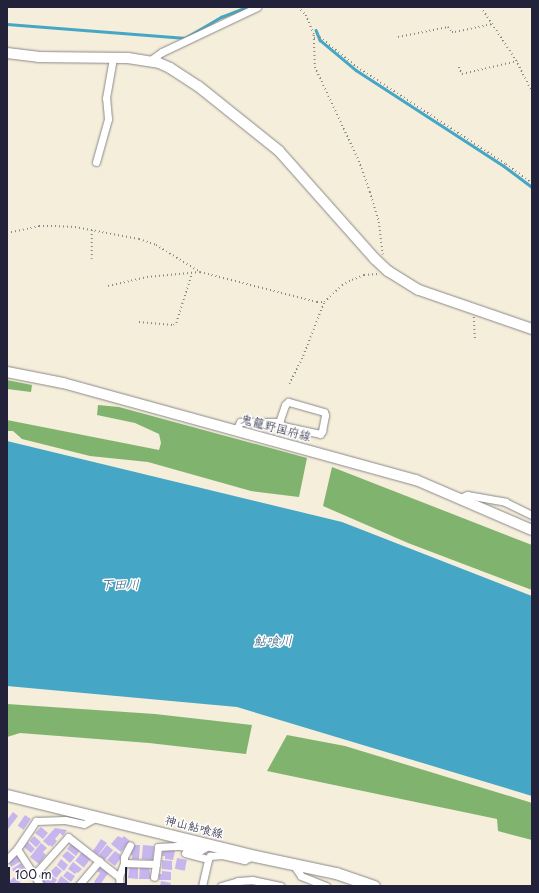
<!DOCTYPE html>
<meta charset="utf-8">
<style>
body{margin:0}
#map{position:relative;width:539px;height:893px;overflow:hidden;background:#f4eeda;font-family:"Playpen Sans","Klee One",sans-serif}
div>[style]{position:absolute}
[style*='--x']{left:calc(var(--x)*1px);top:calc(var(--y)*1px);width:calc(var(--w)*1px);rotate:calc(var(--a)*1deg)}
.forest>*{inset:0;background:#80b36e}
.water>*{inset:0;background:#45a7c5}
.stream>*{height:2.5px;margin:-1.25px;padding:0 1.25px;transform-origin:1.25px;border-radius:1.25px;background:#45a7c5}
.building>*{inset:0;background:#c7b5ed;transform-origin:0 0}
.path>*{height:1.5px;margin-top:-0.75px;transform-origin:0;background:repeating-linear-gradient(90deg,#8b888a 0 1px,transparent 0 4px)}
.roads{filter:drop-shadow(0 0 1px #8b888a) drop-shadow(0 0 1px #8b888a)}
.street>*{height:7px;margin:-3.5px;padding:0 3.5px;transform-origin:3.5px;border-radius:3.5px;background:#fff}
.secondary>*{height:10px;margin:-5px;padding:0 5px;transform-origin:5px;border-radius:5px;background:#fff}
.primary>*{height:11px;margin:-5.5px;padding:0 5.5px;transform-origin:5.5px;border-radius:5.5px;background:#fff}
span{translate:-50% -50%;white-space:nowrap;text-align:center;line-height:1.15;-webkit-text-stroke:3px #fff;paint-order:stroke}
.street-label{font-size:12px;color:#22223b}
.water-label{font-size:13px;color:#325e79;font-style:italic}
.frame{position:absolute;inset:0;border:8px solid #22223b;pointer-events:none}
.scale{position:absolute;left:8px;top:867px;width:119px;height:18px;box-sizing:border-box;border:2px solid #22223b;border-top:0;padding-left:5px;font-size:12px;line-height:14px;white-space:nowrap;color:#22223b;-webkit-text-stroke:3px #fff;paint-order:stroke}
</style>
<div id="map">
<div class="forest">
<i style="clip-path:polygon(7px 380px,32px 385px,31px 392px,7px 389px)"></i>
<i style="clip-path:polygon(98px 405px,119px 407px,307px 458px,299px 497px,251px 491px,148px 462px,90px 456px,22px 439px,13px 431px,7px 431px,7px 420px,159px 450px,161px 443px,159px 434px,135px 423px,97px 415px)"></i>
<i style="clip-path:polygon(332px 467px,532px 545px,532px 590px,408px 543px,323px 506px)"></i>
<i style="clip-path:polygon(7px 704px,155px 714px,252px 725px,246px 754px,149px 743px,20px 733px,7px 737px)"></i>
<i style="clip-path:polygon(287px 735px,345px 746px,529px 802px,532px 803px,532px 840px,498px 831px,497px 819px,267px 771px)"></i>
</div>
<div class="water">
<i style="clip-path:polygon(7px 441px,342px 522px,532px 596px,532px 796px,237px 707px,7px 686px)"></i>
</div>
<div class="stream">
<i style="--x:7;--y:24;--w:179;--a:4.5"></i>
<i style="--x:185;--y:38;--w:42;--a:-30.3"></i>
<i style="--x:221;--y:17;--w:28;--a:-21"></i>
<i style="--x:316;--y:30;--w:11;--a:68"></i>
<i style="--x:320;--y:40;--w:47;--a:39.8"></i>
<i style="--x:356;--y:70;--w:176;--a:33"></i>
<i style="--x:504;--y:166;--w:35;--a:37"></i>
</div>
<div class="building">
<i style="clip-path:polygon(13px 812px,18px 816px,8px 829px,7px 820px)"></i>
<i style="left:25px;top:815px;width:7px;height:13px;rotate:34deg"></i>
<i style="clip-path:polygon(41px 827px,48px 833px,43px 839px,35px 833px)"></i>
<i style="clip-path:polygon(55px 828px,67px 830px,63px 836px,60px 833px,55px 839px,57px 841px,52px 847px,50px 845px,49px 846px,43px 841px)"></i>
<i style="left:34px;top:836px;width:9px;height:7px;rotate:41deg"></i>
<i style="clip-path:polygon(118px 836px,122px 838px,124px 836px,130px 841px,121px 852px,111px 844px)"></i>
<i style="clip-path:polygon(101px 839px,107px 843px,98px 855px,93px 851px)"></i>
<i style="clip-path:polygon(28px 842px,35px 849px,31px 853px,24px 847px)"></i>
<i style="clip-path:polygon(41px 843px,47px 848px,43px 852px,46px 855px,39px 864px,30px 857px)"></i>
<i style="clip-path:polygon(72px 843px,80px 850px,76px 856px,67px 849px)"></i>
<i style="left:107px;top:845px;width:8px;height:13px;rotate:40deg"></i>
<i style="clip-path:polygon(133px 845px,140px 845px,139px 859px,132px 859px,132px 855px,130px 855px)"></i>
<i style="left:143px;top:845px;width:11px;height:14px;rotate:5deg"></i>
<i style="clip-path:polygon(163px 849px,175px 851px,173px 860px,165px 859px,165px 856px,162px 856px)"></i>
<i style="clip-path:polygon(67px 851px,75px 857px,70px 863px,62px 856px)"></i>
<i style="clip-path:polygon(115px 851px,122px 856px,115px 866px,107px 860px)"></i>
<i style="left:82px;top:852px;width:11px;height:11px;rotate:38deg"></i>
<i style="clip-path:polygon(17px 855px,21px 861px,11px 867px,8px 861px)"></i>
<i style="left:177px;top:858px;width:10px;height:11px;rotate:11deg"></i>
<i style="clip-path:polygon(61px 859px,68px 865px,64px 871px,57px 865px)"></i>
<i style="clip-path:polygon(162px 860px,172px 861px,172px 870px,162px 869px)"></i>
<i style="clip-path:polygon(73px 862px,82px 869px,78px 873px,77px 872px,75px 874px,68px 869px)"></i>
<i style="clip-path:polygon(21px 863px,25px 870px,16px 875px,12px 869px)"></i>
<i style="clip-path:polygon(130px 865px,138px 866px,138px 879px,128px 878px)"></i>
<i style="clip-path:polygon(56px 866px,62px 871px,56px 878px,50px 872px)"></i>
<i style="clip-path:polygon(100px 866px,109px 872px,99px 886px,94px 882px,100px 873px,97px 871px)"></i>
<i style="clip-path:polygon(140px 867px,149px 867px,151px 879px,139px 879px)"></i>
<i style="clip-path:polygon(43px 868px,57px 880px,52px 886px,48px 886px,42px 882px,45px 878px,39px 873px)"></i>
<i style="clip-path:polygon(67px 871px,75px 876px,71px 882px,63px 876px)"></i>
<i style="clip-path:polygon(162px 871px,171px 872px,171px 880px,159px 880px,159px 874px,162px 874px)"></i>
<i style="clip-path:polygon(61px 876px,70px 883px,67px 886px,61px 886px,57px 883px)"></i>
<i style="clip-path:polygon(14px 877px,22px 884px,20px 886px,9px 886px,12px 884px,9px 882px)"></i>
<i style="clip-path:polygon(161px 881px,171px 883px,170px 886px,160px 886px)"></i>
</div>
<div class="path">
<i style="--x:298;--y:7;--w:11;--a:45"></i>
<i style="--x:306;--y:15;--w:22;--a:68"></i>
<i style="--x:314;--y:35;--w:32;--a:88"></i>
<i style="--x:315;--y:67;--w:104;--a:64.9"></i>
<i style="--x:359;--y:161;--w:33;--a:70"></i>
<i style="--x:370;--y:192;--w:31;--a:73"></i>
<i style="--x:379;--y:222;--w:33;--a:83"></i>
<i style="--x:481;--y:7;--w:64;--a:56.6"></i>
<i style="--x:516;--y:60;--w:35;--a:63"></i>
<i style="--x:398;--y:37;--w:51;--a:-11.3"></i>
<i style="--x:448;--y:27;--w:6;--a:51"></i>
<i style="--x:452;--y:32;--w:3;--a:0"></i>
<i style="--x:455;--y:32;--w:38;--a:-12"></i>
<i style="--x:314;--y:38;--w:6;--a:-9"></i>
<i style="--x:320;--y:37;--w:48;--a:39"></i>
<i style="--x:357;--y:67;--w:178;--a:33.1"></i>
<i style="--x:506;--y:164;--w:32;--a:36"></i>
<i style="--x:459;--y:67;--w:8;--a:67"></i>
<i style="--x:462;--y:74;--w:57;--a:-13.3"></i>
<i style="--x:92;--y:230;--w:29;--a:90"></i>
<i style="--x:7;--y:233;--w:33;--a:-12"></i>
<i style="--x:39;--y:226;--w:16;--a:0"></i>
<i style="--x:55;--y:226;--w:20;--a:3"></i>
<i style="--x:75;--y:227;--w:65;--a:10.6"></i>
<i style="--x:139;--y:239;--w:18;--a:19"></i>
<i style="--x:156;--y:245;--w:52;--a:31.5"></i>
<i style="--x:200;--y:272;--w:121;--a:14.4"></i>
<i style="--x:317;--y:302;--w:7;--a:0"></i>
<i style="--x:324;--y:302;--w:25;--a:-43"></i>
<i style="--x:342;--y:285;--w:11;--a:-27"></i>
<i style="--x:352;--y:280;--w:13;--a:-23"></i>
<i style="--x:364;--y:275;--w:14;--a:-4"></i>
<i style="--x:108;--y:286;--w:40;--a:-13"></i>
<i style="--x:147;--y:277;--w:53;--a:-5.4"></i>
<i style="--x:474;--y:317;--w:22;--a:87"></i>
<i style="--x:139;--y:322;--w:34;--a:5"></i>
<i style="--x:173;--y:325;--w:4;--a:-34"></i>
<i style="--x:176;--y:323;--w:52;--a:-72.3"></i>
<i style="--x:289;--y:384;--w:31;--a:-63"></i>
<i style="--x:303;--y:356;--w:58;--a:-68.7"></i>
</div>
<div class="roads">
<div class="street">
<i style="--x:149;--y:61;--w:16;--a:-35"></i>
<i style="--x:162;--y:52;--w:105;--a:-25.3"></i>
<i style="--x:96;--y:162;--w:45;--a:-74.4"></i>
<i style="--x:108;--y:119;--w:21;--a:-95"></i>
<i style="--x:106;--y:98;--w:41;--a:-80.1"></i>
<i style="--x:236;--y:430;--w:9;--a:-63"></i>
<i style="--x:240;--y:422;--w:39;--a:0"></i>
<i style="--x:279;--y:422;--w:6;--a:45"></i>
<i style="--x:283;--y:426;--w:38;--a:12"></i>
<i style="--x:320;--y:434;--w:4;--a:-56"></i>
<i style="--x:322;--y:431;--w:16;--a:-79"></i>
<i style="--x:325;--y:415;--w:3;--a:-108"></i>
<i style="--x:324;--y:412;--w:37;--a:-164"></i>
<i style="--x:288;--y:402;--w:4;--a:135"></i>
<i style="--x:285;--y:405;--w:18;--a:109"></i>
<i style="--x:460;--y:498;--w:8;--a:-23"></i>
<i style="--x:467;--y:495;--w:39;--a:10"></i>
<i style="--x:505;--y:502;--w:30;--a:26"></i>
<i style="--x:17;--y:849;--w:44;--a:57"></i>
<i style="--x:185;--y:853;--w:24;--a:15"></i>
<i style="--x:7;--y:859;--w:14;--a:-45"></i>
<i style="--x:17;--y:849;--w:34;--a:-56"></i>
<i style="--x:36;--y:821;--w:29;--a:-2"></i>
<i style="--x:65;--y:820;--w:19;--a:12"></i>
<i style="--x:84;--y:824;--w:15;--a:-28"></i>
<i style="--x:124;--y:863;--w:6;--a:-90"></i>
<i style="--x:124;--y:857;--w:13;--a:-63"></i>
<i style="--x:156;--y:864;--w:17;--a:-83"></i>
<i style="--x:158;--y:847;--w:22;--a:-3"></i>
<i style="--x:180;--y:846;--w:21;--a:11"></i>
<i style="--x:201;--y:850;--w:10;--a:-29"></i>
<i style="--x:293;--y:864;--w:14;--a:56"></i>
<i style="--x:301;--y:876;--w:27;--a:22"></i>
<i style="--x:34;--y:875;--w:51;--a:-48.2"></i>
<i style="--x:68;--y:837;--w:65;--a:38.1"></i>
<i style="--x:119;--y:877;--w:9;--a:84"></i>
<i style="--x:119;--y:877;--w:15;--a:-70"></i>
<i style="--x:124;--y:863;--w:32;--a:2"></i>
<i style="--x:156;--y:864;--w:13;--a:99"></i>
<i style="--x:78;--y:886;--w:33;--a:-50"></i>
<i style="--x:202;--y:886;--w:28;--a:-77"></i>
<i style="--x:208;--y:859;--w:4;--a:-56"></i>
<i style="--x:210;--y:856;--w:12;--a:-5"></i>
<i style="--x:222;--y:855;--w:23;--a:13"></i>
<i style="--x:244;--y:860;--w:11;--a:-22"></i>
<i style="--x:221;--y:886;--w:18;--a:-16"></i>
<i style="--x:238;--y:881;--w:14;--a:-4"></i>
<i style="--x:252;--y:880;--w:29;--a:12"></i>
</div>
<div class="secondary">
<i style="--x:7;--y:53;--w:31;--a:7"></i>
<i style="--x:38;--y:57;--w:90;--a:0.6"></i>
<i style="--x:128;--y:58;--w:31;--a:9"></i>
<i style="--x:159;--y:63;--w:12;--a:24"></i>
<i style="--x:170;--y:68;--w:33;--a:33"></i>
<i style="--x:198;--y:86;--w:104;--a:38.7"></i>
<i style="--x:279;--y:151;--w:144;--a:48.4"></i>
<i style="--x:375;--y:259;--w:18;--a:43"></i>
<i style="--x:388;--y:271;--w:36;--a:32"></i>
<i style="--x:419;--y:290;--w:120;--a:19"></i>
<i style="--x:7;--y:372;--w:57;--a:11.1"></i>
<i style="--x:63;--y:383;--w:366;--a:15.4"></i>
<i style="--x:416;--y:480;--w:126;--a:23.3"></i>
</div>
<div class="primary">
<i style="--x:7;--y:795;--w:255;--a:13.8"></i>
<i style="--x:255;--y:856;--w:83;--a:11.9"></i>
<i style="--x:336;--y:873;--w:40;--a:18.9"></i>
</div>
</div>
<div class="street-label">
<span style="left:276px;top:428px;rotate:15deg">鬼籠野国府線</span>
<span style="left:194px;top:827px;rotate:14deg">神山鮎喰線</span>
</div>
<div class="water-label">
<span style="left:120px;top:584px">下田川</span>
<span style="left:273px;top:641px;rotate:-1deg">鮎喰川</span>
</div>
<div class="frame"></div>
<div class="scale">100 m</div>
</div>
